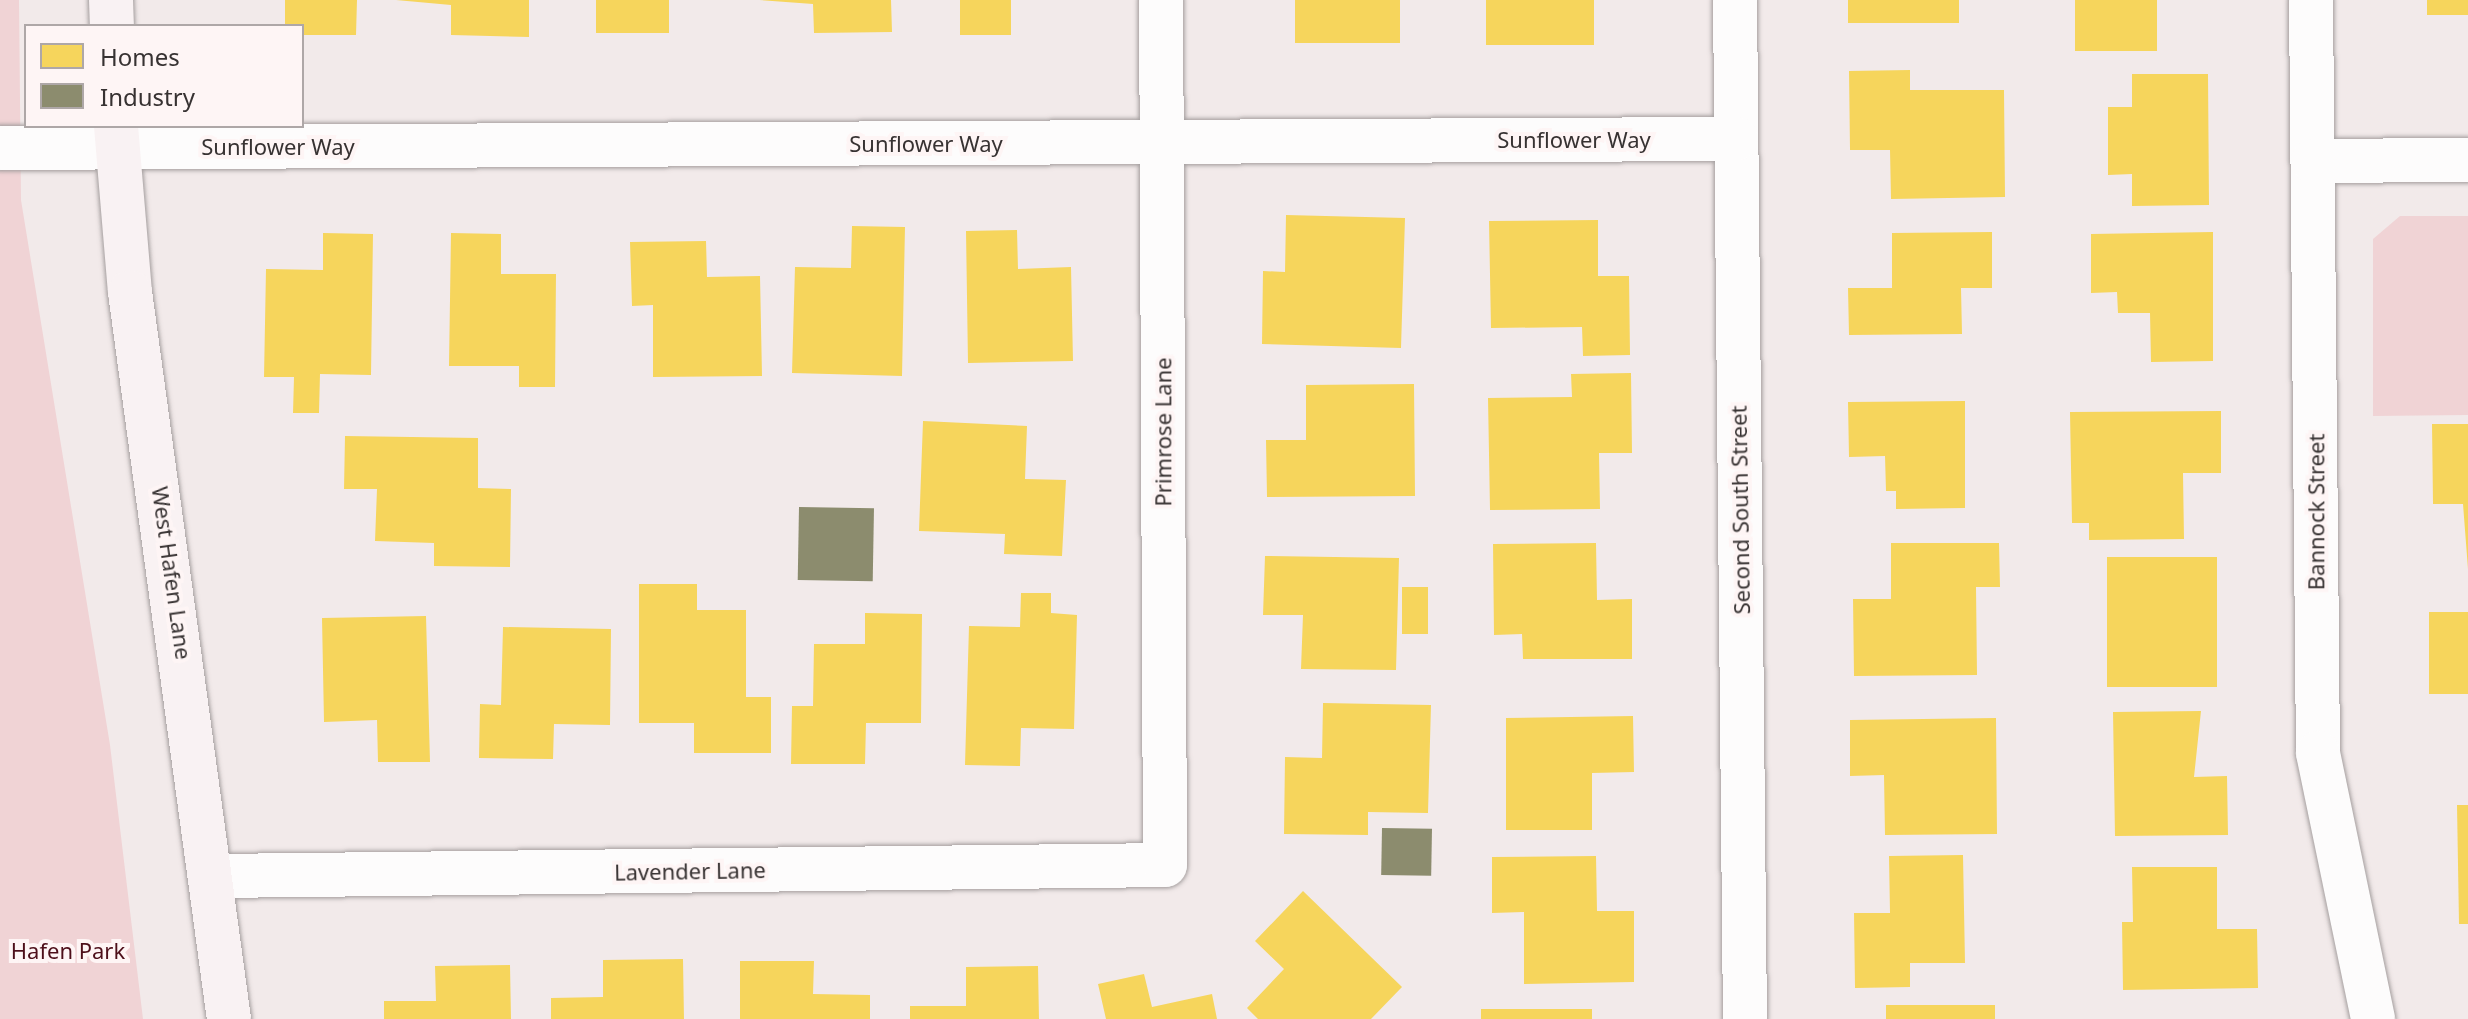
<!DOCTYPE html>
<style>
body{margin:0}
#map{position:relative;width:2468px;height:1019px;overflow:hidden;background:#f2eaea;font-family:"Noto Sans",sans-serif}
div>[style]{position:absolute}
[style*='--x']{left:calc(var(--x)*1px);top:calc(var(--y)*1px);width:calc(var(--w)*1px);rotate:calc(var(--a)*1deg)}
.green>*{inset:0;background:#f0d3d5}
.homes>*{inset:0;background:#f6d55c;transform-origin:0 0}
.industry>*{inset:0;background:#8c8c6e;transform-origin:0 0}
.roads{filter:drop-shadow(0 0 2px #a59f9f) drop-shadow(0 0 2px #a59f9f)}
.minor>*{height:44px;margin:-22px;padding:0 22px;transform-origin:22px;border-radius:22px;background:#fdfcfc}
.major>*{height:44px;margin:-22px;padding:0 22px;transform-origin:22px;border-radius:22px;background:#f9f2f3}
span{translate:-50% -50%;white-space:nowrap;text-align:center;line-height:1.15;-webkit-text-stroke:8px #fef5f5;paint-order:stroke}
.street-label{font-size:22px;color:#373232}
.park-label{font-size:22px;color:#4d0f1a}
.legend{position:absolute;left:24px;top:24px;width:280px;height:104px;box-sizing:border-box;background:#fef5f5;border:2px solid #aea7a7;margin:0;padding:10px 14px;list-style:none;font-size:24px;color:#373232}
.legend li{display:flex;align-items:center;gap:16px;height:40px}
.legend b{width:40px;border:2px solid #aea7a7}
</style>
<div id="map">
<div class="green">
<i style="clip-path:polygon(0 0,19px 0,21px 200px,110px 745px,143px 1019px,0 1019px)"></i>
<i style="clip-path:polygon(2400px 216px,2468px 216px,2468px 415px,2373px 416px,2373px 239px)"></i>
</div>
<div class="homes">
<i style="clip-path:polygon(285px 0,357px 0,356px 35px,302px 35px,302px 26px,285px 26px)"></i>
<i style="clip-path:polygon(396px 0,529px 0,529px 37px,451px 35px,451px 5px)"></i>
<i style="left:596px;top:0;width:73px;height:33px"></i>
<i style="clip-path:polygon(759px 0,891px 0,892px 32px,814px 33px,813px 4px)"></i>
<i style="left:960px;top:0;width:51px;height:35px"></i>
<i style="left:1295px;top:0;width:105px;height:43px"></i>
<i style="left:1486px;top:0;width:108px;height:45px"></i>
<i style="left:1848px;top:0;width:111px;height:23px"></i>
<i style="left:2075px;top:0;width:82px;height:51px"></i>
<i style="left:2427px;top:0;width:41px;height:15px"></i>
<i style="clip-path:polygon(1910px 70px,1910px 90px,2004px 90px,2005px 197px,1891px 199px,1890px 150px,1850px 150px,1849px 71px)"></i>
<i style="clip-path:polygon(2132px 74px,2208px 74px,2209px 205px,2132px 206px,2132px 174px,2108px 175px,2108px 107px,2132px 107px)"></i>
<i style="clip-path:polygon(1286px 215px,1405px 218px,1401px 348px,1262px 344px,1263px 271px,1285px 272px)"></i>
<i style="clip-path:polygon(1598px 220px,1598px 276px,1629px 276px,1630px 355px,1583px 356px,1582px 327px,1491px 328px,1489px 221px)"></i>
<i style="clip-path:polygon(852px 226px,905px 227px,902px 376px,792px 373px,795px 267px,851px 268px)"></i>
<i style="clip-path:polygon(1017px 230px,1018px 269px,1071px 267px,1073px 361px,968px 363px,966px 231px)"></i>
<i style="clip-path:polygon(1992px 232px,1992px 288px,1961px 288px,1962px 334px,1849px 335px,1848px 288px,1892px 288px,1892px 233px)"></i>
<i style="clip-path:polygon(2213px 232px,2213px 361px,2151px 362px,2150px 313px,2118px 313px,2117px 292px,2091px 293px,2091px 234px)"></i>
<i style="clip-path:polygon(323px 233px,373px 234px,371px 375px,320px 374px,319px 413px,293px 413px,294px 377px,264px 377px,266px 269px,323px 270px)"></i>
<i style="clip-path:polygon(451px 233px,501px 234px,501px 274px,556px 274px,555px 387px,519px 387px,519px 366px,449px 366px)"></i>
<i style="clip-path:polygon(706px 241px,707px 277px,760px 276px,762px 376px,653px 377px,653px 305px,632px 306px,630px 242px)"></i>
<i style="clip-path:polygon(1631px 373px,1632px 453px,1599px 453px,1600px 509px,1490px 510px,1488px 398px,1572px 397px,1571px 374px)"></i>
<i style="clip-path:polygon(1414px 384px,1415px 496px,1267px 497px,1266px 440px,1306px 440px,1306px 385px)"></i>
<i style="clip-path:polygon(1965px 401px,1965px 508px,1896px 509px,1896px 491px,1886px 491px,1885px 456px,1849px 457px,1848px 402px)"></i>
<i style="clip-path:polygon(2221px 411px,2221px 473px,2183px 473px,2184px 539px,2089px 540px,2089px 523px,2072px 523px,2070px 412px)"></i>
<i style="clip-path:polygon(923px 421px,1027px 426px,1025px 479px,1066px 480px,1062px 556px,1004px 554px,1005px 534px,919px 531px)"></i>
<i style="clip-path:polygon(2432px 424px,2468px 424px,2468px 569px,2463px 504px,2433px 504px)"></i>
<i style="clip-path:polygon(345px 436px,478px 438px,478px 488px,511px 489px,510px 567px,434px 566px,434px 543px,375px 541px,377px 489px,344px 489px)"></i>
<i style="clip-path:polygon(1596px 543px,1597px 600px,1632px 599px,1632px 659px,1523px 659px,1522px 634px,1494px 635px,1493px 544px)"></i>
<i style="clip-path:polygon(1891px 543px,1999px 543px,2000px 587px,1976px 587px,1977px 675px,1854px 676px,1853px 599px,1891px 599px)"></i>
<i style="clip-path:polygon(1265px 556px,1399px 558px,1396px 670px,1301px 669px,1303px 615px,1263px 615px)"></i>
<i style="left:2217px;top:557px;width:130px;height:110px;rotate:90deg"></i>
<i style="clip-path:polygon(639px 584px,697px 584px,697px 610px,746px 610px,746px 697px,771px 697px,771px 753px,694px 753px,694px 723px,639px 723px)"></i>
<i style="left:1402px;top:587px;width:26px;height:47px"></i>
<i style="clip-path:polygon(1021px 593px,1051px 593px,1051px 613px,1077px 615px,1074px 729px,1021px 728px,1020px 766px,965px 765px,969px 626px,1020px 627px)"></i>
<i style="left:2468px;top:612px;width:82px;height:39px;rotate:90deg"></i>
<i style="clip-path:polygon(865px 613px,922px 614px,921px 723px,866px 723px,865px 764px,791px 764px,792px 706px,813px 706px,814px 644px,865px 644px)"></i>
<i style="clip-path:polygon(426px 616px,430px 762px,378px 762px,377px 720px,324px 722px,322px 618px)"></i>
<i style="clip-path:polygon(503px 627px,611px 629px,610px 725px,554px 724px,553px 759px,479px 758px,480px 704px,501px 705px)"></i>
<i style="clip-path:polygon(1323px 703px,1431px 705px,1428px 813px,1368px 812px,1368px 835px,1284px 834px,1285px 757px,1322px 758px)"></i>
<i style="clip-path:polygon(2201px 711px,2194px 777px,2227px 776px,2228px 835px,2115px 836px,2113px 712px)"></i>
<i style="clip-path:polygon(1633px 716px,1634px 772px,1592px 773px,1592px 830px,1506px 830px,1506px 718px)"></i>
<i style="clip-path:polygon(1996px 718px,1997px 834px,1885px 835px,1884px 775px,1850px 776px,1850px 720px)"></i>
<i style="clip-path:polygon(2457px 805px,2468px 805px,2468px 924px,2459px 924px)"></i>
<i style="clip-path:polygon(1963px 855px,1965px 963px,1910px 963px,1910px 987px,1855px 988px,1854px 913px,1890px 913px,1889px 856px)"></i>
<i style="clip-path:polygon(1596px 856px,1597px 911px,1634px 911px,1634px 982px,1524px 984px,1524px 912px,1492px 913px,1492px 857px)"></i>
<i style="clip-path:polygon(2132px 867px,2217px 867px,2217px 929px,2257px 929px,2258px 988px,2123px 990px,2122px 922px,2133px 922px)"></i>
<i style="clip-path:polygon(1303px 891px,1402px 987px,1371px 1019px,1258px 1019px,1247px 1008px,1284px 969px,1255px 941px)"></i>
<i style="clip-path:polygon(683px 959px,684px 1019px,551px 1019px,551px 998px,603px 997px,603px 960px)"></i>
<i style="clip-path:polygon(740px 961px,814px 961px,813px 994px,870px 995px,870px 1019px,740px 1019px)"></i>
<i style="clip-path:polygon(510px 965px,511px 1019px,384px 1019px,384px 1001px,436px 1001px,435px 966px)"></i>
<i style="clip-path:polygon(1038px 966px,1039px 1019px,910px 1019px,910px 1006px,966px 1006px,966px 967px)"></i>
<i style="clip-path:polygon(1144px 974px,1152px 1007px,1212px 994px,1217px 1019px,1106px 1019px,1098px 984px)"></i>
<i style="left:1995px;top:1005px;width:14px;height:109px;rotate:90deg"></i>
<i style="left:1481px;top:1009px;width:111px;height:10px"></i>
</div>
<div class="industry">
<i style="left:799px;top:507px;width:75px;height:73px;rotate:1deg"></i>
<i style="left:1382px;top:828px;width:50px;height:47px;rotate:1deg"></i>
</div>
<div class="roads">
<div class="minor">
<i style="--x:1735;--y:0;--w:1019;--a:89.44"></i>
<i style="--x:2311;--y:0;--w:753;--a:89.47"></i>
<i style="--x:2318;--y:753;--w:272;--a:78.3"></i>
<i style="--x:0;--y:148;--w:1736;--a:-0.3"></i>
<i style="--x:2313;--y:161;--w:155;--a:-0.4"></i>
<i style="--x:215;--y:876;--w:950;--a:-0.66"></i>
<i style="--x:1165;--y:865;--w:865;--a:-90.26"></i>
</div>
<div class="major">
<i style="--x:111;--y:0;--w:26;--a:88"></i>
<i style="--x:116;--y:126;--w:167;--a:85.2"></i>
<i style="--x:130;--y:292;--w:734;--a:82.25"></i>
</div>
</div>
<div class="street-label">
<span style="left:1574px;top:140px">Sunflower Way</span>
<span style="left:926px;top:144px">Sunflower Way</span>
<span style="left:278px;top:147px">Sunflower Way</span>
<span style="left:1163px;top:432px;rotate:-90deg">Primrose Lane</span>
<span style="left:1740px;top:510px;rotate:-91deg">Second South Street</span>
<span style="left:2316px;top:512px;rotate:-90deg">Bannock Street</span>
<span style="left:172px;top:573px;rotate:82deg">West Hafen Lane</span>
<span style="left:690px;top:871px;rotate:-1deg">Lavender Lane</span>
</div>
<div class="park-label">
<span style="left:68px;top:951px">Hafen Park</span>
</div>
<ul class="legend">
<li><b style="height:22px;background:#f6d55c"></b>Homes</li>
<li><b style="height:22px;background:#8c8c6e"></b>Industry</li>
</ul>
</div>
